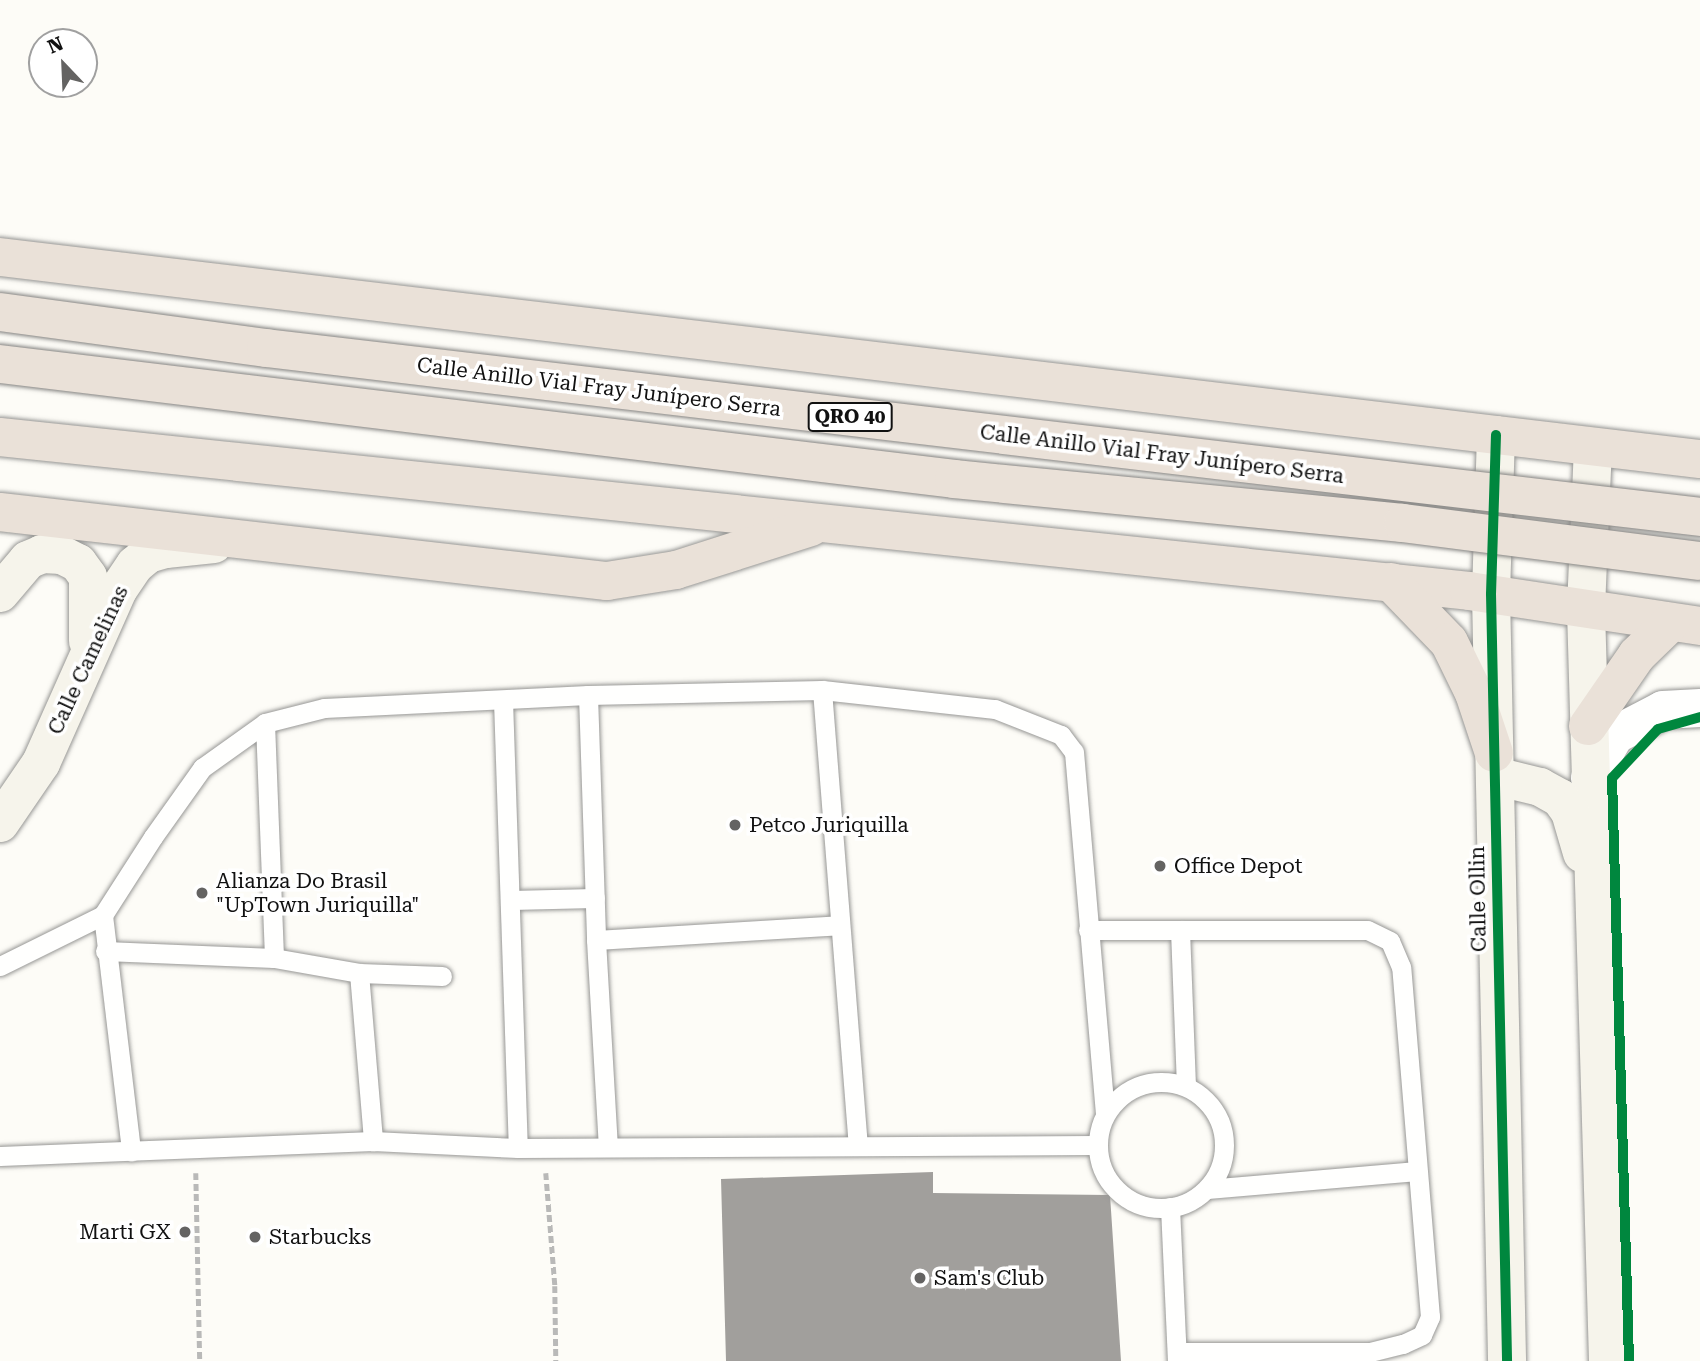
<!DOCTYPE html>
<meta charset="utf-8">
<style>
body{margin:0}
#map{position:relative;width:1700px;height:1361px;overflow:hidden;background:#fdfcf7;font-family:"Roboto Serif",serif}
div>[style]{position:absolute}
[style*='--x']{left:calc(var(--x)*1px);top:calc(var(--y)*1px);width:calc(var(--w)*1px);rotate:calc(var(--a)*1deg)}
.building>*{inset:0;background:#a19f9c}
.path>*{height:4.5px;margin-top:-2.25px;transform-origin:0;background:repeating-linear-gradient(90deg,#b9b9b8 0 7px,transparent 0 10.5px)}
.roads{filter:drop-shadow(0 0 2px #979795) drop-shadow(0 0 2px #979795)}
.lane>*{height:19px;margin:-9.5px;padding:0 9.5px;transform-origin:9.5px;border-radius:9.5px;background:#fffffe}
.lane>.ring{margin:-9.5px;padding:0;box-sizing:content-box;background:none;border:19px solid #fffffe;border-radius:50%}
.street>*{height:38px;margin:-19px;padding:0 19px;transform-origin:19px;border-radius:19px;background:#fffffe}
.secondary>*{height:38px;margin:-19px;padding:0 19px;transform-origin:19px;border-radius:19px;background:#f6f4eb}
.highway>*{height:38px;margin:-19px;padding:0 19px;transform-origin:19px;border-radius:19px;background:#eae1d8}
.bridges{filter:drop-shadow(0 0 2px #858482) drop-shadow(0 0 2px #858482)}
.highway-bridge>*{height:38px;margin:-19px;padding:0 19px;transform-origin:19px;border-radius:19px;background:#eae1d8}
.cycleway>*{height:10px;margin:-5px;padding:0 5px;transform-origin:5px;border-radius:5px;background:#00873e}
.dots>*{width:19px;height:19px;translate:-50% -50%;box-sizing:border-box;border:4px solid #fff;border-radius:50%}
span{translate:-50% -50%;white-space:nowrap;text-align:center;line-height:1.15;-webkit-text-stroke:7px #fff;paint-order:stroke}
.shield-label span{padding:2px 5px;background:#fff;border:2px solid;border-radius:5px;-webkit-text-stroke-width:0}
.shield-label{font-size:19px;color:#111;font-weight:700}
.street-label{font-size:21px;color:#111}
.poi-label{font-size:21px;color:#111}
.left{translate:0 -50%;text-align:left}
.right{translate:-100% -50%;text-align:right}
.north{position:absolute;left:28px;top:28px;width:70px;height:70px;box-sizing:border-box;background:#fff;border:2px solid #a0a0a0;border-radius:50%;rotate:337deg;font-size:19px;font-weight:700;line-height:28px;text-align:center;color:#111}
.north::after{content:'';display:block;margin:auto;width:24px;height:32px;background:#646362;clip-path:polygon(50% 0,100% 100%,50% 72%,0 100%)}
</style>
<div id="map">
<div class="building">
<i style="clip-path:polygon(933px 1172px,933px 1193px,1110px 1195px,1121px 1361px,726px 1361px,721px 1179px)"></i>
</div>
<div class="path">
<i style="--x:196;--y:1173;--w:188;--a:88.8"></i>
<i style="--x:546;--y:1173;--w:113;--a:85.4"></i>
<i style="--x:555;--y:1286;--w:75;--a:89.2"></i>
</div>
<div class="roads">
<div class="lane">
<i style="--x:822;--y:690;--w:456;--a:85.5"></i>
<i style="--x:588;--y:695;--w:245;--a:88.1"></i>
<i style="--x:596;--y:940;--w:207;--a:86.7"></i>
<i style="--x:503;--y:700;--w:448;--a:88.1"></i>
<i style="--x:265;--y:723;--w:235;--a:87.8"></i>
<i style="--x:510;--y:900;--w:85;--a:-1.3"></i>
<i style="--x:103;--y:915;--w:238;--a:83.2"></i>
<i style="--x:1088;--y:930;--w:92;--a:0"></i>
<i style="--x:1180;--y:930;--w:156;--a:87.8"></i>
<i style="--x:596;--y:940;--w:243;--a:-3.5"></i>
<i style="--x:105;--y:951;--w:169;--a:2.4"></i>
<i style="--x:274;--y:958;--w:86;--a:10"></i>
<i style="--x:359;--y:973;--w:83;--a:2.1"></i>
<i style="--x:0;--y:966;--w:115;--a:-26.3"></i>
<i style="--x:103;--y:915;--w:93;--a:-57.3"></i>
<i style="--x:153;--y:837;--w:85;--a:-54.6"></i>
<i style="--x:202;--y:768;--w:77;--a:-35.5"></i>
<i style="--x:265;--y:723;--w:61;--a:-14.3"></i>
<i style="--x:324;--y:708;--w:264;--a:-2.8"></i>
<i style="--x:588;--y:695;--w:234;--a:-1.2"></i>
<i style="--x:822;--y:690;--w:174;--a:6.3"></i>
<i style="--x:995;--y:709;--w:71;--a:21.5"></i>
<i style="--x:1061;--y:735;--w:21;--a:53"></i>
<i style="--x:1074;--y:752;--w:362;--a:85.1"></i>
<i style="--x:359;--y:973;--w:169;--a:85.2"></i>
<i class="ring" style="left:1098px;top:1082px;width:107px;height:107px"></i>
<i style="--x:0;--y:1156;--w:373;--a:-2.3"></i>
<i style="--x:373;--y:1141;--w:145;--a:2.8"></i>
<i style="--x:518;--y:1148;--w:578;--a:-0.3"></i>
<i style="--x:1208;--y:1189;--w:209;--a:-4.9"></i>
<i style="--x:1170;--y:1207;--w:154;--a:87.4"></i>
<i style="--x:1177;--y:1352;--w:193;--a:0"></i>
<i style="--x:1370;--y:1352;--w:34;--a:-14"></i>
<i style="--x:1403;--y:1344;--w:21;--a:-25"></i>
<i style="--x:1422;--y:1335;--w:20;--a:-66"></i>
<i style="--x:1430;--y:1317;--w:351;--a:-94.7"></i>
<i style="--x:1401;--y:967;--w:28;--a:-113"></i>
<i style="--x:1390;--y:941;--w:25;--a:-154"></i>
<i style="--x:1367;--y:930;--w:187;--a:180"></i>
</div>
<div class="street">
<i style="--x:1590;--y:778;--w:50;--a:-59.8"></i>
<i style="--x:1615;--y:735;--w:54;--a:-27.5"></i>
<i style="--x:1663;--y:710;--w:37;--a:-3"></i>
</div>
<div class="secondary">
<i style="--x:1496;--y:435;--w:159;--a:91.8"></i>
<i style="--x:1491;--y:594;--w:767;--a:88.8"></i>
<i style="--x:1593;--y:447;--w:163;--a:92.5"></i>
<i style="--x:1586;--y:610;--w:751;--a:88.32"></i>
<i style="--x:0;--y:593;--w:43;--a:-49.7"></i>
<i style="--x:28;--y:560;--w:15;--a:-23"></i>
<i style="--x:42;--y:554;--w:20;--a:3"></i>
<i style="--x:62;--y:555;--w:18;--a:27"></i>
<i style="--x:78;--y:563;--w:17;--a:54"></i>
<i style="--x:88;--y:577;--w:64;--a:90"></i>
<i style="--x:1495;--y:776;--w:46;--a:13.7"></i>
<i style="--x:1540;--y:787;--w:23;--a:29"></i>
<i style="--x:1560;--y:798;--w:17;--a:54"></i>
<i style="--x:1570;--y:812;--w:43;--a:73.7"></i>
<i style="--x:0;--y:823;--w:73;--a:-55.7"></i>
<i style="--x:41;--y:763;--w:189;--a:-66"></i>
<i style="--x:118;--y:590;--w:30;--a:-56"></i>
<i style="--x:135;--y:565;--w:17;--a:-40"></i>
<i style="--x:148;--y:554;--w:19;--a:-16"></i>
<i style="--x:166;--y:549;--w:48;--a:-5.9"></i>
</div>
<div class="highway">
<i style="--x:0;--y:257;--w:1712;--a:6.78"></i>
<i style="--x:0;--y:437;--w:1477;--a:5.98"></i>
<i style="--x:1469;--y:591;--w:234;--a:8.6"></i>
<i style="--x:0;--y:512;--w:611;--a:6.49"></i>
<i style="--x:607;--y:581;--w:70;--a:-9.1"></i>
<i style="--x:676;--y:570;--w:142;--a:-17.7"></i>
<i style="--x:1391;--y:582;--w:83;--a:46"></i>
<i style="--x:1449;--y:642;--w:57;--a:63.9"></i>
<i style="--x:1474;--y:693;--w:63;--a:71.6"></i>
<i style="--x:1588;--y:726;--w:86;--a:-55.4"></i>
<i style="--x:1637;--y:655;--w:47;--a:-44.1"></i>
</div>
</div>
<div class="bridges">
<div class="highway-bridge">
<i style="--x:0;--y:312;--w:268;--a:7.7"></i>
<i style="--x:266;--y:348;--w:1444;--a:6.72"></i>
<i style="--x:0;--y:364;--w:961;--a:6.87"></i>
<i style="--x:954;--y:479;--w:451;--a:5.6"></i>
<i style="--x:1403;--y:523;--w:299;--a:7.3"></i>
</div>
</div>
<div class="cycleway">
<i style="--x:1496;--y:435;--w:159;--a:91.8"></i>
<i style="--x:1491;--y:594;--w:767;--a:88.8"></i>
<i style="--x:1629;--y:1361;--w:583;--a:-91.67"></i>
<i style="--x:1612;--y:778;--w:67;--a:-46.8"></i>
<i style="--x:1658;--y:729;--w:44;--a:-15.9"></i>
</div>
<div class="dots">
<i style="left:735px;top:825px;background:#646362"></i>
<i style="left:1160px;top:866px;background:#646362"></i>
<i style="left:202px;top:893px;background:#646362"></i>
<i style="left:185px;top:1232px;background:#646362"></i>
<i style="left:255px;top:1237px;background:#646362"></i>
<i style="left:920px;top:1278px;background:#646362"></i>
</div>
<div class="shield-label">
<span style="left:850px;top:417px">QRO 40</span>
</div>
<div class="street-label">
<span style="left:599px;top:387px;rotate:7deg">Calle Anillo Vial Fray Junípero Serra</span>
<span style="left:1162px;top:454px;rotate:7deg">Calle Anillo Vial Fray Junípero Serra</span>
<span style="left:88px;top:660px;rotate:-65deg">Calle Camelinas</span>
<span style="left:1478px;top:899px;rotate:-91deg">Calle Ollin</span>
</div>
<div class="poi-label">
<span class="left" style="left:749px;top:825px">Petco Juriquilla</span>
<span class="left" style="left:1174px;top:866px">Office Depot</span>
<span class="left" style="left:216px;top:893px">Alianza Do Brasil<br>"UpTown Juriquilla"</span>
<span class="right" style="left:171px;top:1232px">Marti GX</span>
<span class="left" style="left:269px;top:1237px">Starbucks</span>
<span class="left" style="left:934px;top:1278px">Sam's Club</span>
</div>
<div class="north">N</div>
</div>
